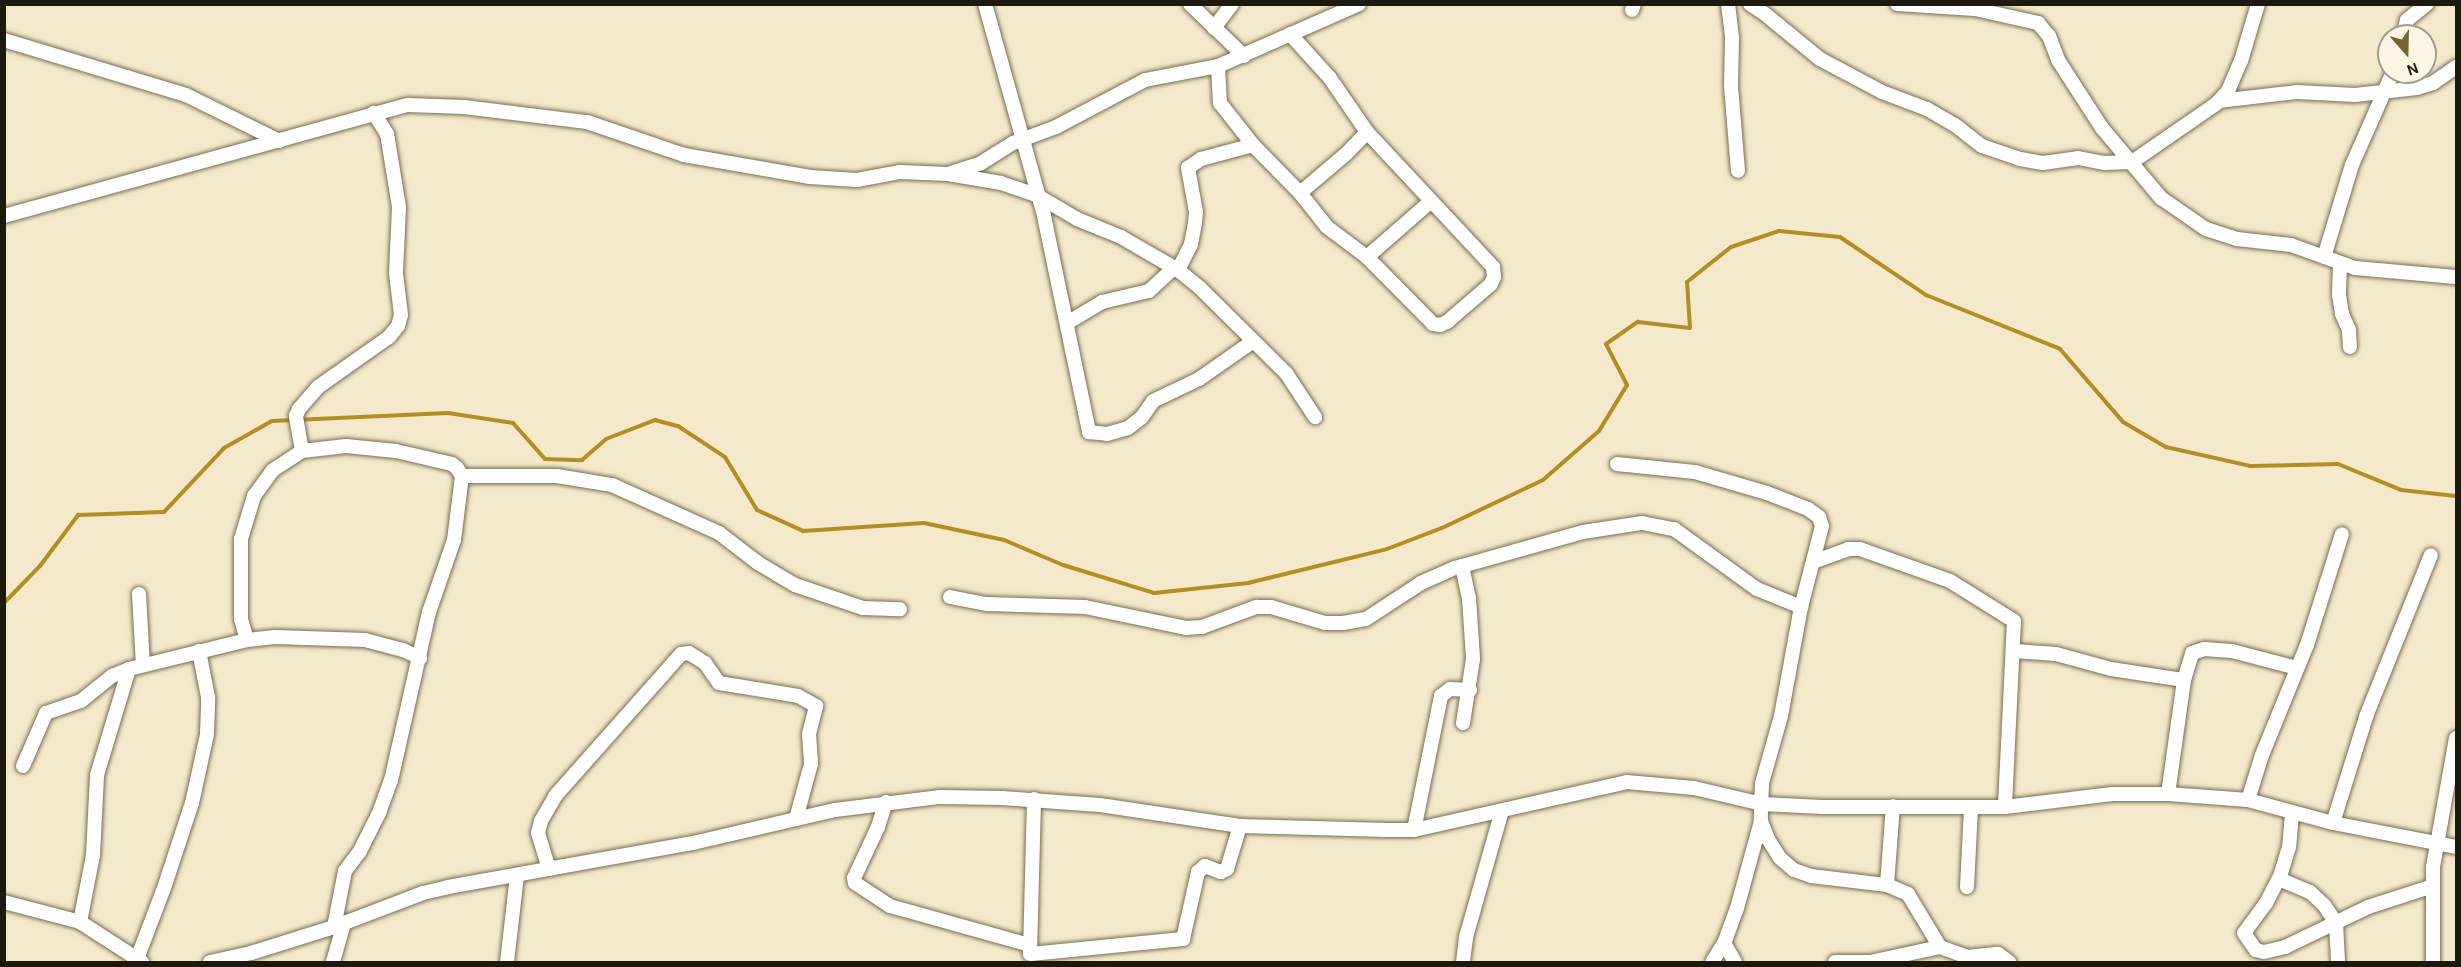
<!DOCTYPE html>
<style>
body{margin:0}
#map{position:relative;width:2461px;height:967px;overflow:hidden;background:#f5e9cb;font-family:Karla,sans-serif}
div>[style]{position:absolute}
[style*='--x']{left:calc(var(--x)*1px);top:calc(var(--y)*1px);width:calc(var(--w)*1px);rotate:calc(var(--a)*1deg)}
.stream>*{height:4px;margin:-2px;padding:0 2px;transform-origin:2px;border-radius:2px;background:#b38e22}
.roads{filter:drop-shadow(0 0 2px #786d53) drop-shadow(0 0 2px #786d53)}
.minor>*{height:14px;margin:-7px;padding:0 7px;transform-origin:7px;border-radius:7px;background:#fff}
span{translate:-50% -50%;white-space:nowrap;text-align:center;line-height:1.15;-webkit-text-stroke:5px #fef6e4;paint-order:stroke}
.frame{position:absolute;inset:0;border:6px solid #1d190e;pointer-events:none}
.north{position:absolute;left:2377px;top:24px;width:60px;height:60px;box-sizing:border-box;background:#fef6e4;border:2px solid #a49e8e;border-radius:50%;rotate:160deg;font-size:16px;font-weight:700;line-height:24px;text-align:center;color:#1d190e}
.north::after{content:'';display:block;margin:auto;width:21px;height:27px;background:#766332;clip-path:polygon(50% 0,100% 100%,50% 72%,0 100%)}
</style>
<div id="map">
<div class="stream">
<i style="--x:4;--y:603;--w:52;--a:-45.8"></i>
<i style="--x:40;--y:566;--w:64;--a:-53.3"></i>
<i style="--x:78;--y:515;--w:86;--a:-2"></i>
<i style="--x:164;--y:512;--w:88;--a:-46.8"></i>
<i style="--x:224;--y:448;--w:55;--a:-29.4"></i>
<i style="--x:272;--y:421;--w:176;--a:-2.6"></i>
<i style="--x:448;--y:413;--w:66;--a:8.7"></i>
<i style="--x:513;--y:423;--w:48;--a:48.4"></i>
<i style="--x:545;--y:459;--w:37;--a:2"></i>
<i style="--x:582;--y:460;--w:32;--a:-41"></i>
<i style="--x:606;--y:439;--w:53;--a:-21.2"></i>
<i style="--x:655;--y:420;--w:24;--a:15"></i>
<i style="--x:678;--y:426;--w:56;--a:33.4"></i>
<i style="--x:725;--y:457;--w:62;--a:58.9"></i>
<i style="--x:757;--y:510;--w:51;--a:24.5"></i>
<i style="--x:803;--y:531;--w:121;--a:-3.8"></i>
<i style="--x:924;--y:523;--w:82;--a:12"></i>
<i style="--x:1004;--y:540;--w:64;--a:23"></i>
<i style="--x:1063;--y:565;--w:95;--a:17.1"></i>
<i style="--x:1154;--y:593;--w:95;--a:-6.1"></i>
<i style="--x:1248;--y:583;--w:143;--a:-13.7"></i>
<i style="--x:1387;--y:549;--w:59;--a:-20.9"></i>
<i style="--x:1442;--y:528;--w:112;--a:-25.4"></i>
<i style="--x:1543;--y:480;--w:74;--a:-41.2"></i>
<i style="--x:1599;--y:431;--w:54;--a:-58.7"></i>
<i style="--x:1627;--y:385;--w:46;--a:-117.1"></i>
<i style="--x:1606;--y:344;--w:39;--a:-35"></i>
<i style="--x:1638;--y:322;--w:52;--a:6.6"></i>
<i style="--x:1690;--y:328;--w:46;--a:-93.7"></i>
<i style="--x:1687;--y:282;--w:56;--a:-38.5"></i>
<i style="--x:1731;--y:247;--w:51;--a:-18.4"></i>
<i style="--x:1779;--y:231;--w:61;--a:5.6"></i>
<i style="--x:1840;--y:237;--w:104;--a:34"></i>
<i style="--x:1926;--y:295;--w:144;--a:21.9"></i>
<i style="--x:2060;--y:349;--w:96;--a:49.2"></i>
<i style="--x:2123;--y:422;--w:50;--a:30.2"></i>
<i style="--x:2166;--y:447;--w:86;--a:12.7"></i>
<i style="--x:2250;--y:466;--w:88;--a:-1.3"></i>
<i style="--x:2338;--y:464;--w:68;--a:22.4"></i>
<i style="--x:2401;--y:490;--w:55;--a:6.2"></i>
</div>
<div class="roads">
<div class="minor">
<i style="--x:985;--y:4;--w:220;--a:74.4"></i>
<i style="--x:1044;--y:216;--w:221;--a:78.2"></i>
<i style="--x:1089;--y:432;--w:18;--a:6"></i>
<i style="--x:1107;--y:434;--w:22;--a:-16"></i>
<i style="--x:1128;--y:428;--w:18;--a:-38"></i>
<i style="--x:1142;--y:417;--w:19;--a:-55"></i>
<i style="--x:1153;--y:401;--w:51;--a:-25.6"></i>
<i style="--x:1199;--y:379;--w:65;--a:-34.9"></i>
<i style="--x:1190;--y:4;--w:75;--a:43.9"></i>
<i style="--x:1728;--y:4;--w:35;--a:83"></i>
<i style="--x:1732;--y:39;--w:47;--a:91.2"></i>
<i style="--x:1731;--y:86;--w:85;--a:85.3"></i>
<i style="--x:1750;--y:4;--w:18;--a:34"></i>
<i style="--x:1765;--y:14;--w:71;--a:39.3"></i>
<i style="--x:1820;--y:59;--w:70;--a:28"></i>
<i style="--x:1882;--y:92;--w:48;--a:20.7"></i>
<i style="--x:1927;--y:109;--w:32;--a:30"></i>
<i style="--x:1955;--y:125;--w:34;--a:38"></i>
<i style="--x:1982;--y:146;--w:40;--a:18.9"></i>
<i style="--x:2020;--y:159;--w:23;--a:10"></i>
<i style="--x:2043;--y:163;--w:35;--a:-8"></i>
<i style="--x:2078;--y:158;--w:26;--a:11"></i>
<i style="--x:2104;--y:163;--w:28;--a:-2"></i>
<i style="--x:2132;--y:162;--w:102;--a:-34.6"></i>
<i style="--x:2216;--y:104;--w:18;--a:-47"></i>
<i style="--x:2228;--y:91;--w:33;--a:-67"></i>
<i style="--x:2241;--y:61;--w:59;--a:-73.4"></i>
<i style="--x:1897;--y:4;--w:78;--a:3.7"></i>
<i style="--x:1975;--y:9;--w:65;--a:12.5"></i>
<i style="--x:2038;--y:23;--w:17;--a:50"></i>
<i style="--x:2049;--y:36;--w:26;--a:69"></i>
<i style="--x:2058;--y:60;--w:81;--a:57.1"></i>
<i style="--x:2102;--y:128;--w:92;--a:49.9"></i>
<i style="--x:2161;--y:198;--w:55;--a:34.6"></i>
<i style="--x:2206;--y:229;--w:33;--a:18"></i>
<i style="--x:2237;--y:239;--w:54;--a:6.3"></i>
<i style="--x:2291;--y:245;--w:68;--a:19.8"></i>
<i style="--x:2355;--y:268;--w:101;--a:5.1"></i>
<i style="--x:1632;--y:10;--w:6;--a:-72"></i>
<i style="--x:1214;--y:28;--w:30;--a:-53"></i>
<i style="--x:2403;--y:36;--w:16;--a:-76"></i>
<i style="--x:2407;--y:20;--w:26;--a:-39"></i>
<i style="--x:4;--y:40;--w:190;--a:16.8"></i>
<i style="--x:186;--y:95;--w:104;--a:26.3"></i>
<i style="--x:1218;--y:66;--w:37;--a:87"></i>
<i style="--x:1220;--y:103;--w:53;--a:51.8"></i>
<i style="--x:1253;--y:145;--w:67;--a:45.6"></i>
<i style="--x:1300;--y:193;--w:43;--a:51.5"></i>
<i style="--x:1327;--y:227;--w:50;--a:36.9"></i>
<i style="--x:1367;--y:257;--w:94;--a:45.4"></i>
<i style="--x:1433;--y:324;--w:7;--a:8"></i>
<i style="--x:1440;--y:325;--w:8;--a:-23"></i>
<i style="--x:1447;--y:322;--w:58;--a:-40.8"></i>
<i style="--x:1491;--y:284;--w:8;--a:-67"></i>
<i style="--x:1494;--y:277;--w:10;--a:-96"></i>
<i style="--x:1493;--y:267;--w:185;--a:-133"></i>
<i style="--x:1367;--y:132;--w:67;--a:-124.6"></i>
<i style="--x:1329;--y:77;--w:58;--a:-132.2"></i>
<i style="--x:2219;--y:101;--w:79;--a:-6.6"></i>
<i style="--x:2297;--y:92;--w:58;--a:3"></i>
<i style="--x:2355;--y:95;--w:62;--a:-6.4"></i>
<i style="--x:2417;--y:88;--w:17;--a:-17"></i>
<i style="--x:2433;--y:83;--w:28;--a:-35"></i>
<i style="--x:951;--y:173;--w:32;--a:-18"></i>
<i style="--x:981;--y:163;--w:38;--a:-32"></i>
<i style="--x:1013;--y:143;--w:46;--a:-20.4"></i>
<i style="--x:1056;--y:127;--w:101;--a:-27.8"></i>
<i style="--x:1145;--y:80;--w:74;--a:-10.9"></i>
<i style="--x:1218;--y:66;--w:154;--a:-23.7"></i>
<i style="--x:1300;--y:193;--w:60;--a:-40.3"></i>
<i style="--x:1346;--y:154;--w:30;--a:-46"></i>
<i style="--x:4;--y:216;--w:419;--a:-15.4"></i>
<i style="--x:408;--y:105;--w:56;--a:2"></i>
<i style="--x:464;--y:107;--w:124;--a:7"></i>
<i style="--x:587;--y:122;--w:102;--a:18.8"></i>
<i style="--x:684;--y:155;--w:128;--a:9.9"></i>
<i style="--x:810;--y:177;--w:47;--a:3.7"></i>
<i style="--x:857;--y:180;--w:44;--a:-10.5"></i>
<i style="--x:900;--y:172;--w:48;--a:2.4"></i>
<i style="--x:948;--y:174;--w:54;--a:9.6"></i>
<i style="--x:1001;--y:183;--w:39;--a:19"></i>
<i style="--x:1038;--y:196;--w:45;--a:30.5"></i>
<i style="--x:1077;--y:219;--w:48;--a:22.2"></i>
<i style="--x:1121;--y:237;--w:66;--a:30.1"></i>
<i style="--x:1178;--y:270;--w:28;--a:39"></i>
<i style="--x:1200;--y:288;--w:121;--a:44.7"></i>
<i style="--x:1286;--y:373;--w:53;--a:56.6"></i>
<i style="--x:1367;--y:257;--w:85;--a:-41.2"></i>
<i style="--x:2324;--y:257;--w:96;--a:-73.1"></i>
<i style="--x:2352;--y:165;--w:102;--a:-66.2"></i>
<i style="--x:2340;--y:264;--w:31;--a:92"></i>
<i style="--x:2339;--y:295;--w:19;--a:81"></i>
<i style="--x:2342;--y:314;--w:17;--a:66"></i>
<i style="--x:2349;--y:330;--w:17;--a:87"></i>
<i style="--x:1178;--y:270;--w:29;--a:-63"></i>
<i style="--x:1191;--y:244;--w:21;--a:-79"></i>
<i style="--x:1195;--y:223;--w:11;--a:-85"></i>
<i style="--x:1196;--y:212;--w:45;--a:-100.3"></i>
<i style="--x:1188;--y:168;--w:16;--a:-35"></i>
<i style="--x:1201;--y:159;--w:54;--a:-15.1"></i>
<i style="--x:1067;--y:323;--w:41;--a:-31"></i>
<i style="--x:1102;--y:302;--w:48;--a:-13.2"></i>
<i style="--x:1149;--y:291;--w:34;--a:-43"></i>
<i style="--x:302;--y:451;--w:36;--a:-100"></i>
<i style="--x:296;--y:416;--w:8;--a:-67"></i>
<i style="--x:299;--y:409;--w:29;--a:-49"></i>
<i style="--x:318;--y:387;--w:87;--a:-35.2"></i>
<i style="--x:389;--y:337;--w:14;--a:-51"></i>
<i style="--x:398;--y:326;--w:11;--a:-75"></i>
<i style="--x:401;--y:315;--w:42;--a:-96.8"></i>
<i style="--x:396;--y:273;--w:66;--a:-87.4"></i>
<i style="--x:399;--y:207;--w:74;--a:-99.3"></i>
<i style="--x:387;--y:134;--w:25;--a:-122"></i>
<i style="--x:1617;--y:464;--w:78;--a:5.9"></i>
<i style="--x:1695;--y:472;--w:75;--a:16.3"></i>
<i style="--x:1767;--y:493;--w:44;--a:21.3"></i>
<i style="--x:1808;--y:509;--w:14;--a:36"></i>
<i style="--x:1819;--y:517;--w:9;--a:72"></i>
<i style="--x:1822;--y:526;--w:84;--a:104.5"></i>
<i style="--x:1801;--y:607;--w:111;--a:100.4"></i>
<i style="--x:1781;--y:716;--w:70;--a:105.8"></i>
<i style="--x:1762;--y:783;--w:38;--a:92"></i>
<i style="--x:1761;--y:821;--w:90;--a:105.4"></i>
<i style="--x:1737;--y:908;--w:37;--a:110"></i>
<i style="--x:1724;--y:943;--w:22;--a:122"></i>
<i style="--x:462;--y:476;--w:95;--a:0"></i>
<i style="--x:557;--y:476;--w:56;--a:9.3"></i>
<i style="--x:612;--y:485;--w:117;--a:24.2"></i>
<i style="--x:719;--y:533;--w:49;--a:37.6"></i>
<i style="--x:758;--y:563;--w:43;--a:30.7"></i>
<i style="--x:795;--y:585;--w:72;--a:18.7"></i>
<i style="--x:863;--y:608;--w:37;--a:2"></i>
<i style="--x:1813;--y:562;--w:37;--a:-20"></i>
<i style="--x:1848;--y:549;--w:12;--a:0"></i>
<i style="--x:1860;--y:549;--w:96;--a:19.6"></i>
<i style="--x:1950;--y:581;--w:75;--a:32"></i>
<i style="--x:2014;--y:621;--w:186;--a:92.8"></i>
<i style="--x:1462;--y:566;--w:33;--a:78"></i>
<i style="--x:1469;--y:598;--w:61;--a:86.2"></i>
<i style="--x:1473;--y:659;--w:65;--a:98.9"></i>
<i style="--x:139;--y:594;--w:71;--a:86.8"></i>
<i style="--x:950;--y:597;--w:38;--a:11"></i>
<i style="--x:987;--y:604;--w:98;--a:1.8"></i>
<i style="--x:1085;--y:607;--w:103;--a:11.7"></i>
<i style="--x:1186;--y:628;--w:16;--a:-4"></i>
<i style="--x:1202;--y:627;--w:58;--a:-20.3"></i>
<i style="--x:1256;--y:607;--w:15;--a:0"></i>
<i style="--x:1271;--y:607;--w:56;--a:16.5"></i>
<i style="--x:1325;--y:623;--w:18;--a:0"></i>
<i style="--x:1343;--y:623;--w:23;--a:-10"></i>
<i style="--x:1366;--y:619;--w:66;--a:-33.2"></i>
<i style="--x:1421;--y:583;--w:37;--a:-24"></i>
<i style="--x:1455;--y:568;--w:133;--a:-15.7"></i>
<i style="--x:1583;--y:532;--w:60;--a:-8.7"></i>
<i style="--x:1642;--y:523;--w:33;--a:11"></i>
<i style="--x:1674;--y:529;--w:102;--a:35.9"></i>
<i style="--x:1757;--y:589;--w:48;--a:22.2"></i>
<i style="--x:247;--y:640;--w:22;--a:-106"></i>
<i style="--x:241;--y:619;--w:80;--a:-90"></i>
<i style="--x:241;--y:539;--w:45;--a:-73.2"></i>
<i style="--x:254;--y:496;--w:32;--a:-54"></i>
<i style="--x:273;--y:470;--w:35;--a:-33"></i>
<i style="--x:302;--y:451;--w:44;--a:-6.5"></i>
<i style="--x:346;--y:446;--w:50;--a:5.7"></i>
<i style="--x:396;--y:451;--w:57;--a:13.1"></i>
<i style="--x:452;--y:464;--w:6;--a:39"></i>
<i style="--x:457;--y:468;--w:9;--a:58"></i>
<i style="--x:462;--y:476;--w:64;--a:97.1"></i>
<i style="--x:454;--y:540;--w:76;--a:109.1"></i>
<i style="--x:429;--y:612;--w:172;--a:102.7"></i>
<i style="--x:391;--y:780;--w:33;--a:110"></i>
<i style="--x:380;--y:811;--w:45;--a:116.6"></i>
<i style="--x:360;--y:851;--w:25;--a:127"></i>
<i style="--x:345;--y:871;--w:57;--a:101.1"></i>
<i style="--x:2015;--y:651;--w:41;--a:4.2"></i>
<i style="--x:2056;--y:654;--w:57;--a:15.3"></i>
<i style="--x:2111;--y:669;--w:74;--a:8.6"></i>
<i style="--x:23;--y:766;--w:58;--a:-66.5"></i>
<i style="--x:46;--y:713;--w:37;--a:-19"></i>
<i style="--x:81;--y:701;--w:40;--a:-39"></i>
<i style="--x:112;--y:676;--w:18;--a:-22"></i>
<i style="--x:129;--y:669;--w:122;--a:-13.8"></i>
<i style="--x:247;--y:640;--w:28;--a:-6"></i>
<i style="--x:275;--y:637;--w:90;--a:1.9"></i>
<i style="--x:365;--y:640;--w:39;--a:15"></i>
<i style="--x:403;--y:650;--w:19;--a:25"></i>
<i style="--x:2168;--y:794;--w:115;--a:-82"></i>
<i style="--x:2184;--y:680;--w:28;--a:-73"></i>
<i style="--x:2192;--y:653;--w:13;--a:-18"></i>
<i style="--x:2204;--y:649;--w:28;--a:4"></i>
<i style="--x:2232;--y:651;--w:67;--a:14.7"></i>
<i style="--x:2248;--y:800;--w:47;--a:-72.7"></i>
<i style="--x:2262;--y:755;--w:119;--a:-67.8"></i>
<i style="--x:2307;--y:645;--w:116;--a:-72.5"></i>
<i style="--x:886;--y:802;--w:26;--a:108"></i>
<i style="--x:878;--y:827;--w:56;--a:115.2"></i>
<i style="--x:854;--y:878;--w:5;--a:79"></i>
<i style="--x:855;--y:883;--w:42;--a:33.3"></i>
<i style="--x:890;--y:906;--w:145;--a:15.6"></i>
<i style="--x:2292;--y:814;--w:33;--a:95"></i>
<i style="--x:2289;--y:847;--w:28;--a:107"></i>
<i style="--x:2281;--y:874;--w:33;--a:117"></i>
<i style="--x:2266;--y:903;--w:37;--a:126"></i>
<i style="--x:2244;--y:933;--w:21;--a:55"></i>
<i style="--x:2256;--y:950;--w:8;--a:14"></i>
<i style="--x:2264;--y:952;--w:22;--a:-13"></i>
<i style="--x:2285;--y:947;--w:92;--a:-25.7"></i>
<i style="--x:2368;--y:907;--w:68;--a:-17.9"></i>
<i style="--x:1761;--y:821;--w:19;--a:69"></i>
<i style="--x:1768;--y:839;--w:22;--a:58"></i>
<i style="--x:1780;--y:858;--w:18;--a:41"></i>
<i style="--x:1794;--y:870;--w:18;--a:19"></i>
<i style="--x:1811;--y:876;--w:77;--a:6.8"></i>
<i style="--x:1887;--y:885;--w:23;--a:23"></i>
<i style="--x:1908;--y:894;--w:62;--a:58.9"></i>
<i style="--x:2333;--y:823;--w:114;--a:-72.7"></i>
<i style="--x:2367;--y:714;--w:171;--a:-68.1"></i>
<i style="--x:1414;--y:830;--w:137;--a:-78.6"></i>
<i style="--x:1441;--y:696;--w:11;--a:-38"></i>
<i style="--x:1450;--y:689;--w:20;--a:3"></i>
<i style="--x:549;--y:869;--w:38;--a:-107"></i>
<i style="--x:538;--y:833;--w:12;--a:-76"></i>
<i style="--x:541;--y:821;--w:30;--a:-60"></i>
<i style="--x:556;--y:795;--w:176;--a:-48.4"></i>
<i style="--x:673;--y:663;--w:12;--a:-48"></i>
<i style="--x:681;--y:654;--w:8;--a:-7"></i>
<i style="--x:689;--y:653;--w:19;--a:32"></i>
<i style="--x:705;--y:663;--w:24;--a:55"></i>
<i style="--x:719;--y:683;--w:80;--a:9.3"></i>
<i style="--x:798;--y:696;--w:21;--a:29"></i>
<i style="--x:816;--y:706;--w:29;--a:104"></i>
<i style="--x:809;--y:734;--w:30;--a:86"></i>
<i style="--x:811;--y:764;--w:57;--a:105.3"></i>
<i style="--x:2279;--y:879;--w:34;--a:23"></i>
<i style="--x:2310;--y:892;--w:19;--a:43"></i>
<i style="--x:2324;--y:905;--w:22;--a:56"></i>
<i style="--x:2336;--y:923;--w:39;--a:87"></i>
<i style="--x:1887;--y:885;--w:79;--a:-85.7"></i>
<i style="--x:1967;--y:887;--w:79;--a:-87.1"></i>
<i style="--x:4;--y:902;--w:79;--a:14.7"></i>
<i style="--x:80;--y:922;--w:74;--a:32.8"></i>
<i style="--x:80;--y:922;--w:68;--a:-79"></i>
<i style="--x:93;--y:855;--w:80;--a:-87.1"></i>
<i style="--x:97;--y:775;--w:111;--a:-73.2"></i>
<i style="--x:1724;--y:943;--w:22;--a:60"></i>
<i style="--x:1030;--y:953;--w:154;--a:-88.5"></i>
<i style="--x:1030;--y:954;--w:154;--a:-5.6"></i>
<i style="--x:1183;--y:939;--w:69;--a:-77.4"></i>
<i style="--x:1198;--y:872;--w:9;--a:-41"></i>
<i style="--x:1205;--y:866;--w:17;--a:21"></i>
<i style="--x:1221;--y:872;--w:7;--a:-27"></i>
<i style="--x:1227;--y:869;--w:45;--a:-73.2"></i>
<i style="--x:137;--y:959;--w:76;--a:-69.2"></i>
<i style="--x:164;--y:888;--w:89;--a:-71.8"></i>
<i style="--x:192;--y:803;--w:71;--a:-77.7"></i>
<i style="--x:207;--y:734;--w:37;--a:-88"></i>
<i style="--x:208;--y:697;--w:47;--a:-101.1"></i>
<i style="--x:210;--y:962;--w:42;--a:-12.4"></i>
<i style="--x:251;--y:953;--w:87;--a:-17.4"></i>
<i style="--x:334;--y:927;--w:95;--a:-20.9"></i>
<i style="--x:423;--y:893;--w:26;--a:-13"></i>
<i style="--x:448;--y:887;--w:249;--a:-10.2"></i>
<i style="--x:693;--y:843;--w:146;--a:-13.1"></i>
<i style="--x:835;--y:810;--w:106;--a:-7.1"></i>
<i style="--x:940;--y:797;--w:62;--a:0.9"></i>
<i style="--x:1002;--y:798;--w:98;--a:4.1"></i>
<i style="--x:1100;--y:805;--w:142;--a:8.5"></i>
<i style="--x:1240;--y:826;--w:147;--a:1.6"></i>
<i style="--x:1387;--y:830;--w:27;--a:0"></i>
<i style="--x:1414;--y:830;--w:218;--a:-12.7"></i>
<i style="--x:1627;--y:782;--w:67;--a:5.1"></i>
<i style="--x:1694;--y:788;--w:70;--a:13.2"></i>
<i style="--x:1762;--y:804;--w:60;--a:2.9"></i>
<i style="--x:1822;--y:807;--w:183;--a:0"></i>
<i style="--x:2005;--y:807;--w:108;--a:-6.9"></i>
<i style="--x:2112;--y:794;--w:56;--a:0"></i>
<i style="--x:2168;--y:794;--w:80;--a:4.3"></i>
<i style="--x:2248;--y:800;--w:88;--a:15.1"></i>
<i style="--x:2333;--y:823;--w:125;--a:11"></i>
<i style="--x:333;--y:962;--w:41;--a:-74.2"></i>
<i style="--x:507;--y:962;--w:87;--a:-83.4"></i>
<i style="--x:1463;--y:962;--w:25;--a:-83"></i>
<i style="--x:1466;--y:937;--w:131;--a:-74.1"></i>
<i style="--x:1835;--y:962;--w:32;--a:0"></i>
<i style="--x:1870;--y:962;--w:72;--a:-12.1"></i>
<i style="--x:1940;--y:947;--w:29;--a:20"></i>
<i style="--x:1967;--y:957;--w:31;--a:-6"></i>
<i style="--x:1998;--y:954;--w:14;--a:36"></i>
<i style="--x:2433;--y:962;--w:95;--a:-90"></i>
<i style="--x:2433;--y:867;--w:131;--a:-79.9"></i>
</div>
</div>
<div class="frame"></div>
<div class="north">N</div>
</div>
